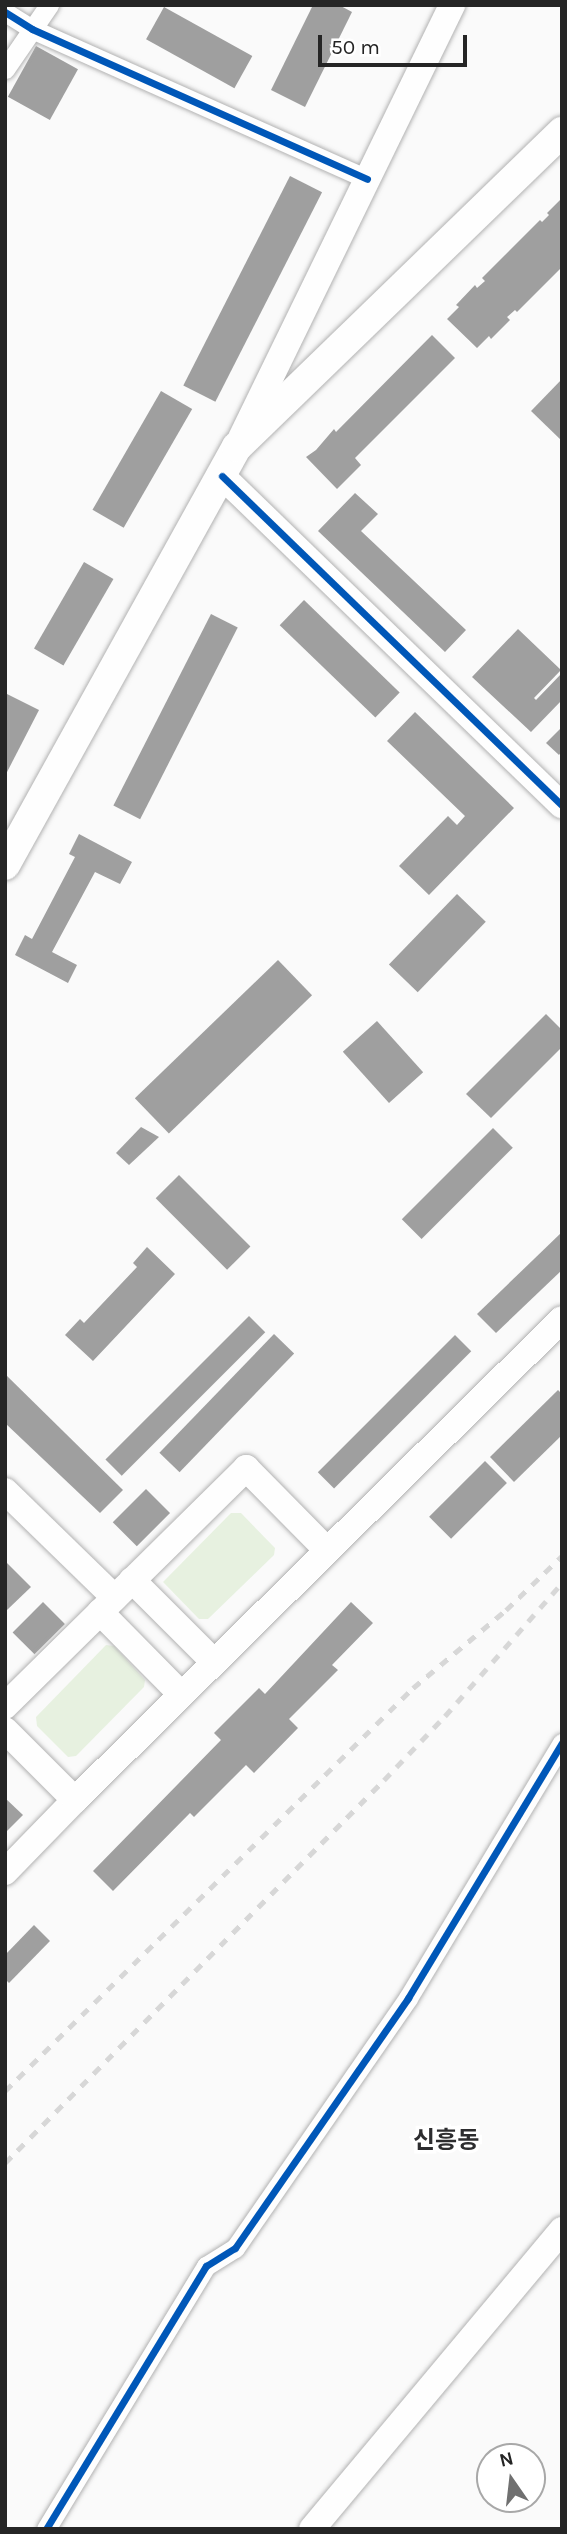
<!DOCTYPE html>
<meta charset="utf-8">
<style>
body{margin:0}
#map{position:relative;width:567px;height:2534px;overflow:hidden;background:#fafafa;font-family:Karla,"Noto Sans KR",sans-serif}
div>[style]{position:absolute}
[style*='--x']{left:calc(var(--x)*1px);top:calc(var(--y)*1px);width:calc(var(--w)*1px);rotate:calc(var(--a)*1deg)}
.green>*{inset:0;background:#e7f1e0}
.building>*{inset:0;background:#9f9f9f;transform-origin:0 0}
.roads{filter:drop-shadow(0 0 2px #b2b2b2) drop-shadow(0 0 2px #b2b2b2)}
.street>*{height:19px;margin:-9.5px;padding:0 9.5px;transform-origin:9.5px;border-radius:9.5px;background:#fefefe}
.secondary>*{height:26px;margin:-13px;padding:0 13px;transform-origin:13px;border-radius:13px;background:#fefefe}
.primary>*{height:30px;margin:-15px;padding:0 15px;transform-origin:15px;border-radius:15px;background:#fefefe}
.rail>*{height:5px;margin-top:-2.5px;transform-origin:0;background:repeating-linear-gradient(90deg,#d7d7d7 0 9px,transparent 0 18px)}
.cycleway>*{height:7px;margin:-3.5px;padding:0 3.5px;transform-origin:3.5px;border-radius:3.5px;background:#0057b8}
span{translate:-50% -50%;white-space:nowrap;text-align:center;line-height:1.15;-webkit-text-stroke:7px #fff;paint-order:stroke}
.quarter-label{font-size:24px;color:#2d2d2f;font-weight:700}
.frame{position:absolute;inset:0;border:7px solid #252525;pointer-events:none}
.north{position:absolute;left:476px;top:2443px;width:70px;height:70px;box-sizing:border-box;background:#fff;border:2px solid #a8a8a8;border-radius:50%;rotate:346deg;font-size:19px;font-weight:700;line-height:28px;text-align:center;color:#252525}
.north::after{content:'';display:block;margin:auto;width:24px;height:32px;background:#707070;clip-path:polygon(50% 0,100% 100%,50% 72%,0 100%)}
.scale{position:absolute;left:318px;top:35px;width:149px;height:32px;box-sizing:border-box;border:4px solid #252525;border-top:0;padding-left:9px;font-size:21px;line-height:24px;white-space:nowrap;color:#252525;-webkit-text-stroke:5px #fff;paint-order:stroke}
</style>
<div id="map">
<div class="green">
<i style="clip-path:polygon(231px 1513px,241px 1513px,275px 1548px,274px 1555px,208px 1619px,199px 1619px,163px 1582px)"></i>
<i style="clip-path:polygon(106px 1645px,114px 1646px,145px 1680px,144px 1687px,76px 1756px,68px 1757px,37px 1726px,36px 1717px)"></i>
</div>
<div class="building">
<i style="clip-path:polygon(313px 5px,339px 5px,352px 12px,305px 107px,271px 90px)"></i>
<i style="left:164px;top:7px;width:101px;height:37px;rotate:29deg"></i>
<i style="left:36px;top:46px;width:48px;height:58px;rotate:29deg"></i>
<i style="left:290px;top:176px;width:36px;height:235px;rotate:27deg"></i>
<i style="clip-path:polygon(562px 198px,562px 267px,517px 312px,515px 310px,507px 317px,510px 320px,491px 339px,489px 336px,477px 348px,447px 319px,459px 307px,456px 305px,475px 285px,477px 288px,485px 281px,482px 278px,540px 220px,542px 222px,549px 215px,547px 213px)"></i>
<i style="clip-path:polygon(432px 335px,455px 358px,355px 458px,361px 465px,337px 489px,306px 457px,316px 450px,334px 429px,336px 432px)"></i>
<i style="clip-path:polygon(562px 379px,562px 441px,531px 411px)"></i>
<i style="left:161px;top:391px;width:36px;height:137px;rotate:30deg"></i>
<i style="clip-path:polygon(355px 493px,378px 514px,361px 531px,466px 630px,445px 652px,318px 531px)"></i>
<i style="left:84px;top:562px;width:34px;height:100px;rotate:30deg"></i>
<i style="left:304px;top:600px;width:133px;height:35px;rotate:44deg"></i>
<i style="left:211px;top:614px;width:30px;height:215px;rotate:27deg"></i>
<i style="clip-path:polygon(518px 629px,561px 670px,534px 698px,536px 700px,562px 673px,562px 700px,531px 732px,472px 677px)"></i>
<i style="clip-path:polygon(5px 693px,39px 710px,5px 776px)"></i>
<i style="clip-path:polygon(415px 712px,514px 808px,429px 895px,399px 866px,448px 816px,457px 825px,465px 816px,387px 741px)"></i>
<i style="clip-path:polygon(562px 727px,562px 751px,559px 755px,546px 743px)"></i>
<i style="clip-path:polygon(79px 834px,132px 862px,120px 884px,95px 872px,52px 952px,77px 965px,68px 983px,15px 955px,25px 935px,32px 939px,75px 857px,69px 854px)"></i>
<i style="left:457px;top:894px;width:40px;height:98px;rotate:44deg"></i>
<i style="left:278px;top:960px;width:49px;height:199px;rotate:46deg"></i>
<i style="clip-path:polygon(546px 1014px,562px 1030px,562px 1047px,491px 1118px,466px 1094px)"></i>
<i style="left:377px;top:1021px;width:69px;height:46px;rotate:48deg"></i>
<i style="clip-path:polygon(141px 1127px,159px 1137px,129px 1165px,116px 1153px)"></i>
<i style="left:493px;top:1128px;width:28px;height:129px;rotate:45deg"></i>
<i style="left:179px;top:1175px;width:101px;height:33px;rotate:45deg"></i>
<i style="clip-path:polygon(562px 1232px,562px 1270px,496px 1333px,477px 1314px)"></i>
<i style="clip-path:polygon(147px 1247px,175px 1274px,93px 1361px,65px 1335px,80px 1319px,84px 1323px,137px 1267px,133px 1263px)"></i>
<i style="left:249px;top:1316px;width:23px;height:203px;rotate:45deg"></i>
<i style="left:274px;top:1334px;width:28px;height:165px;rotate:44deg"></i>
<i style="left:455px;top:1335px;width:23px;height:194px;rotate:45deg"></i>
<i style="clip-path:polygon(5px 1374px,123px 1490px,100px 1513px,5px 1423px)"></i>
<i style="clip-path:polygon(558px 1390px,562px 1394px,562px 1435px,514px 1482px,490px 1457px)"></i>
<i style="left:485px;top:1461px;width:31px;height:79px;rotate:45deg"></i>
<i style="left:146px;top:1489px;width:34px;height:47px;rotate:45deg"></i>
<i style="clip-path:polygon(5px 1561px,31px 1587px,7px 1610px,5px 1609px)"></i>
<i style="left:43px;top:1602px;width:31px;height:43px;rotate:45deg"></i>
<i style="clip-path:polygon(351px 1602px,373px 1623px,332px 1665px,338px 1670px,289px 1719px,298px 1728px,254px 1773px,246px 1765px,194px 1817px,190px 1813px,113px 1891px,93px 1871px,221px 1740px,214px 1733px,259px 1688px,265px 1694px)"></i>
<i style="clip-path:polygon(5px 1798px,23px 1815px,5px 1833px)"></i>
<i style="clip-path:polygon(34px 1925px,50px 1941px,9px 1983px,5px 1979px,5px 1955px)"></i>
</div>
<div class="roads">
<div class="street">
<i style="--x:5;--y:12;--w:32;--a:32"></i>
<i style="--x:32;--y:29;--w:367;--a:24.1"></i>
<i style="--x:5;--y:69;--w:78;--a:-55.5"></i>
<i style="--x:46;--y:2529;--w:308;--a:-58.7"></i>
<i style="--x:206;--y:2266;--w:34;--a:-32"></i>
<i style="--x:235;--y:2248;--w:304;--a:-55.3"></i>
<i style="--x:408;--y:1998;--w:298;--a:-58.9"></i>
</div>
<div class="secondary">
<i style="--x:241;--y:438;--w:482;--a:-64"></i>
<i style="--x:222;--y:476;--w:473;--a:44.1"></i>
<i style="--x:5;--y:1491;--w:153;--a:44.2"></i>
<i style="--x:132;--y:1580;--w:116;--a:45"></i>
<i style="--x:100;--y:1612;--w:115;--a:45.4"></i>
<i style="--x:5;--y:1706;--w:339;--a:-44.6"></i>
<i style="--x:246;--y:1468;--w:115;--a:45.4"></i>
<i style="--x:5;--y:1730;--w:99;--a:45"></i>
<i style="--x:5;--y:1872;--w:100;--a:-45.8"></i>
<i style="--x:75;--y:1800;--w:684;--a:-44.64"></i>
<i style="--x:312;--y:2529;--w:390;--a:-50.1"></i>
</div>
<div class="primary">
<i style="--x:5;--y:865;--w:478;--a:-61"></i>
<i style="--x:237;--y:447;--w:453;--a:-44.1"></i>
</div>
</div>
<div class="rail">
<i style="--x:5;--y:2091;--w:573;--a:-44.65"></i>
<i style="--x:413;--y:1688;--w:121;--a:-40"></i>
<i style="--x:506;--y:1610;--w:78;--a:-44"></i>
<i style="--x:5;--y:2163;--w:539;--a:-45.3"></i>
<i style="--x:384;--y:1780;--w:88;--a:-46.4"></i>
<i style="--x:445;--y:1716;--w:177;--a:-48.7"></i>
</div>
<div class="cycleway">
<i style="--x:5;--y:12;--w:32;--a:32"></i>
<i style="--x:32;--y:29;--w:367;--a:24.1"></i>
<i style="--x:222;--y:476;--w:473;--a:44.1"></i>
<i style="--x:46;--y:2529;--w:308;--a:-58.7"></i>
<i style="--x:206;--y:2266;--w:34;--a:-32"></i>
<i style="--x:235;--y:2248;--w:304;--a:-55.3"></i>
<i style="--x:408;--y:1998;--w:298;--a:-58.9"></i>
</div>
<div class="quarter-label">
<span style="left:446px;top:2141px">신흥동</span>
</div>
<div class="frame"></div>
<div class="north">N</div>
<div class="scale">50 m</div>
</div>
